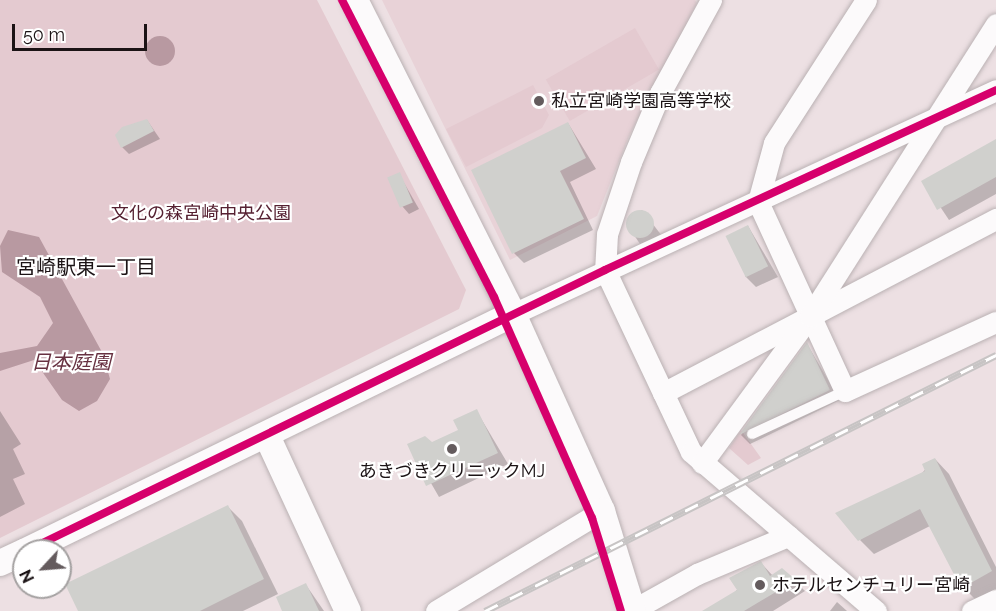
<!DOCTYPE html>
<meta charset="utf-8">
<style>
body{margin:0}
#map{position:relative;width:996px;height:611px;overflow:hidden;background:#ede0e3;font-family:Raleway,"Noto Sans JP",sans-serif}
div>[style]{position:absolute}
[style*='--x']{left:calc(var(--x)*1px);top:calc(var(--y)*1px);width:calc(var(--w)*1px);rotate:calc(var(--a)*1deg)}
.built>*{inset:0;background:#e8d2d7}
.green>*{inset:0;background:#e4cad0;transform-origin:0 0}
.water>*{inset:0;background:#b899a1}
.round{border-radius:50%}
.shadow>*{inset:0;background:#0003}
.building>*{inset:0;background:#d0d0cd;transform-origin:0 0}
.roads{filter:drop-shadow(0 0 2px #bab1b3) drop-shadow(0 0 2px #bab1b3)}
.service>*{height:10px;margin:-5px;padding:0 5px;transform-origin:5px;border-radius:5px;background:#fcfafb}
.minor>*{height:21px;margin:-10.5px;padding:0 10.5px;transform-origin:10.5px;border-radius:10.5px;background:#fcfafb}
.tertiary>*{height:26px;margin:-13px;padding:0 13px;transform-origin:13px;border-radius:13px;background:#fcfafb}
.rail>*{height:7px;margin-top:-3.5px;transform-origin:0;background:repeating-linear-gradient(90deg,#fff 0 14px,#c7c4c4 0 28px);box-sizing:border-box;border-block:2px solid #c7c4c4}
.cycleway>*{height:8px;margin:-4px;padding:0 4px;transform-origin:4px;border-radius:4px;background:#d6006c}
.dots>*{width:16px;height:16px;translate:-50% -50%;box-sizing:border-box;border:3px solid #fff;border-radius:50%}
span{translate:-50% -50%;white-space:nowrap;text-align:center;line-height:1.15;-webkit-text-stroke:4.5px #fff;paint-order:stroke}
.poi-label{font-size:18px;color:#1b1315}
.left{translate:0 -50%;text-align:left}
.park-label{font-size:18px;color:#562132}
.neighbourhood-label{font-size:20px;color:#1b1315}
.water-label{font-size:20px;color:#673141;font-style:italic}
.north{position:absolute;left:12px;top:539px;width:60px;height:60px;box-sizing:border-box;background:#fff;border:2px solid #a4a1a1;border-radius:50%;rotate:244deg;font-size:16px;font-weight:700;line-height:24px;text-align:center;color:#1b1315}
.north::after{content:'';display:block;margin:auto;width:21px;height:27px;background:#645b5d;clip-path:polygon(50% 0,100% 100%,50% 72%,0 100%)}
.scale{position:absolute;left:12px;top:24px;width:135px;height:27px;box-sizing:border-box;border:3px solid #1b1315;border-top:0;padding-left:8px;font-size:18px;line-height:21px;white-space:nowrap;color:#1b1315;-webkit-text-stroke:4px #fff;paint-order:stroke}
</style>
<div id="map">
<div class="built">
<i style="clip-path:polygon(382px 0,695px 0,697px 3px,629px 136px,597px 216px,510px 260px)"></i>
</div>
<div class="green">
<i style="clip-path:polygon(0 0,317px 0,466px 290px,459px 309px,0 538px)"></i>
<i style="left:635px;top:28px;width:48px;height:103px;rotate:60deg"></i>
<i style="clip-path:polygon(533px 85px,549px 115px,542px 128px,466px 167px,446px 129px)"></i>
<i style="clip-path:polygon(741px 430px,761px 458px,748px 465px,729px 448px)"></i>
</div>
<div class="water">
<i class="round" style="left:145px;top:36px;width:30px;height:30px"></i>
<i style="clip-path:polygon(8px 230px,39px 237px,103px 354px,110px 379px,97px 401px,79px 411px,62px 400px,34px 360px,0 371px,0 353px,37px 346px,53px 323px,40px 297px,2px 272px,0 246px)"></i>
</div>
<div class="shadow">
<i style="clip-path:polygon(147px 120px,160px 139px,129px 154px,122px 147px)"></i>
<i style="clip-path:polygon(568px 123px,596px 169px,570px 182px,593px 230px,524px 263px,514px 253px)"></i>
<i style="clip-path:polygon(996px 146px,996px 194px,949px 220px,923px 181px)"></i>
<i style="clip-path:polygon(399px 174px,419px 209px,409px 214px,402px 206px)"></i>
<i style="clip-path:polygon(642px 210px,662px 236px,640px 244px,626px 223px)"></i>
<i style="clip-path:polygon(748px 226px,778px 277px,756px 287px,745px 276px)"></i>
<i style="clip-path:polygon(807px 344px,840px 400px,750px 444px,741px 435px)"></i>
<i style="clip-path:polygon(476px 410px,508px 464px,439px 497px,409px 445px,431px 444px,460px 431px)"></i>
<i style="clip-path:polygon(0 411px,21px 444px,13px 449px,25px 474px,13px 479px,25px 504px,0 517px)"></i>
<i style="clip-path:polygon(935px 459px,949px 474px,996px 567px,996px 589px,975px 599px,961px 585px,930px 526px,874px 554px,860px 540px)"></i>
<i style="clip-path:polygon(228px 507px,242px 521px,278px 594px,243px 611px,80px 611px)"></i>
<i style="clip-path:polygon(761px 563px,773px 576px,795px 581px,805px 591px,773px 611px,718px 611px)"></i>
<i style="clip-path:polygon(306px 585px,324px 611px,284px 611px)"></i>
<i style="clip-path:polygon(837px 602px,847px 611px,830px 611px)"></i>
</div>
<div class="building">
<i style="clip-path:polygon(147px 119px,154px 131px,121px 148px,115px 135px,122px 127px)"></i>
<i style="clip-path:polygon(568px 122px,586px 158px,560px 171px,584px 219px,512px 254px,471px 170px)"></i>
<i style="clip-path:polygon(996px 139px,996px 177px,937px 210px,921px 181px)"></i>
<i style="left:400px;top:172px;width:33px;height:14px;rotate:67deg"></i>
<i class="round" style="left:626px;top:210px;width:28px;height:28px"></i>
<i style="left:748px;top:225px;width:46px;height:25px;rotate:64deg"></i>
<i style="clip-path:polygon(807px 342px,830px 390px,739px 435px)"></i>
<i style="clip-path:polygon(477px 409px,498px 453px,426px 486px,407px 444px,425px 436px,432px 442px,458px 430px,453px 420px)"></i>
<i style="clip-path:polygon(935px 458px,992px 571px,969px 584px,960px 586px,920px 509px,858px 541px,835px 513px,925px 471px,922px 464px)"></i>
<i style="clip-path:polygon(228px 505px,264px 579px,200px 611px,78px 611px,65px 584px)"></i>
<i style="clip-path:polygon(761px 561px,770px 576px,782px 568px,796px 580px,744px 611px,702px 611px,737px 590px,729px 578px)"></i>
<i style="clip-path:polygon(306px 583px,319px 611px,282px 611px,276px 597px)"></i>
</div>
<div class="roads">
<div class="service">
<i style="--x:752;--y:434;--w:102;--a:-24.8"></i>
</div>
<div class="minor">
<i style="--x:711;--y:0;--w:106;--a:118.7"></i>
<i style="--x:660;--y:93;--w:75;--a:112.8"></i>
<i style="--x:631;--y:162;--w:76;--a:108.4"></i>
<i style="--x:607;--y:234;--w:36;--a:93"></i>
<i style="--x:605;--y:270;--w:201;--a:64.7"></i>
<i style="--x:691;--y:452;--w:244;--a:40.7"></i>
<i style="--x:866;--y:0;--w:170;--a:122.8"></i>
<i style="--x:774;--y:143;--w:61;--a:105.2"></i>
<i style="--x:758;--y:202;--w:208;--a:65.3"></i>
<i style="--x:845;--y:391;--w:166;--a:-24.6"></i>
<i style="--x:513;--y:314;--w:532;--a:-24.88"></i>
<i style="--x:663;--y:393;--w:376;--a:-27.6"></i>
<i style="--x:702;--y:463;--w:182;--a:-53.7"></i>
<i style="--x:810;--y:316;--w:346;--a:-57.5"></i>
<i style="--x:436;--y:611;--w:194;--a:-31.1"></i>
<i style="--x:631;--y:611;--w:76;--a:-29.3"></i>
<i style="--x:697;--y:574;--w:99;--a:-22.7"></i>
<i style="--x:972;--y:611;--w:26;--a:-25"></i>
</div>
<div class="tertiary">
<i style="--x:355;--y:0;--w:352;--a:63.3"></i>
<i style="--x:513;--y:314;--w:216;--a:65.7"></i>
<i style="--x:602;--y:511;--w:105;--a:72.8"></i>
<i style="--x:267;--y:436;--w:193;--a:65.2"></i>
<i style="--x:26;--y:551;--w:542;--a:-25.95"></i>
<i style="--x:0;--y:563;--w:26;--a:-25"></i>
</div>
</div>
<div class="rail">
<i style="--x:485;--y:611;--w:572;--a:-26.61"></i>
</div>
<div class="cycleway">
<i style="--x:342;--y:0;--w:334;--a:62.9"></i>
<i style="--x:494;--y:297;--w:242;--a:66.1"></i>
<i style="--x:592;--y:518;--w:97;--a:72.7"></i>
<i style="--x:26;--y:551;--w:644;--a:-25.89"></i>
<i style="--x:605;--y:270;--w:430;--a:-24.7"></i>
</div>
<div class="dots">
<i style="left:539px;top:101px;background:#645b5d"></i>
<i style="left:452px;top:449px;background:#645b5d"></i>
<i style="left:760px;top:585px;background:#645b5d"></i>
</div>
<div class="poi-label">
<span class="left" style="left:551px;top:101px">私立宮崎学園高等学校</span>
<span style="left:452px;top:471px">あきづきクリニックMJ</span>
<span class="left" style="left:772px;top:585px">ホテルセンチュリー宮崎</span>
</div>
<div class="park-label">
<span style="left:201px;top:213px">文化の森宮崎中央公園</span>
</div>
<div class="neighbourhood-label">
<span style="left:86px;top:267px">宮崎駅東一丁目</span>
</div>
<div class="water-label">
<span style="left:71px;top:362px">日本庭園</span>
</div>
<div class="north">N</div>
<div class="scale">50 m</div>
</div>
